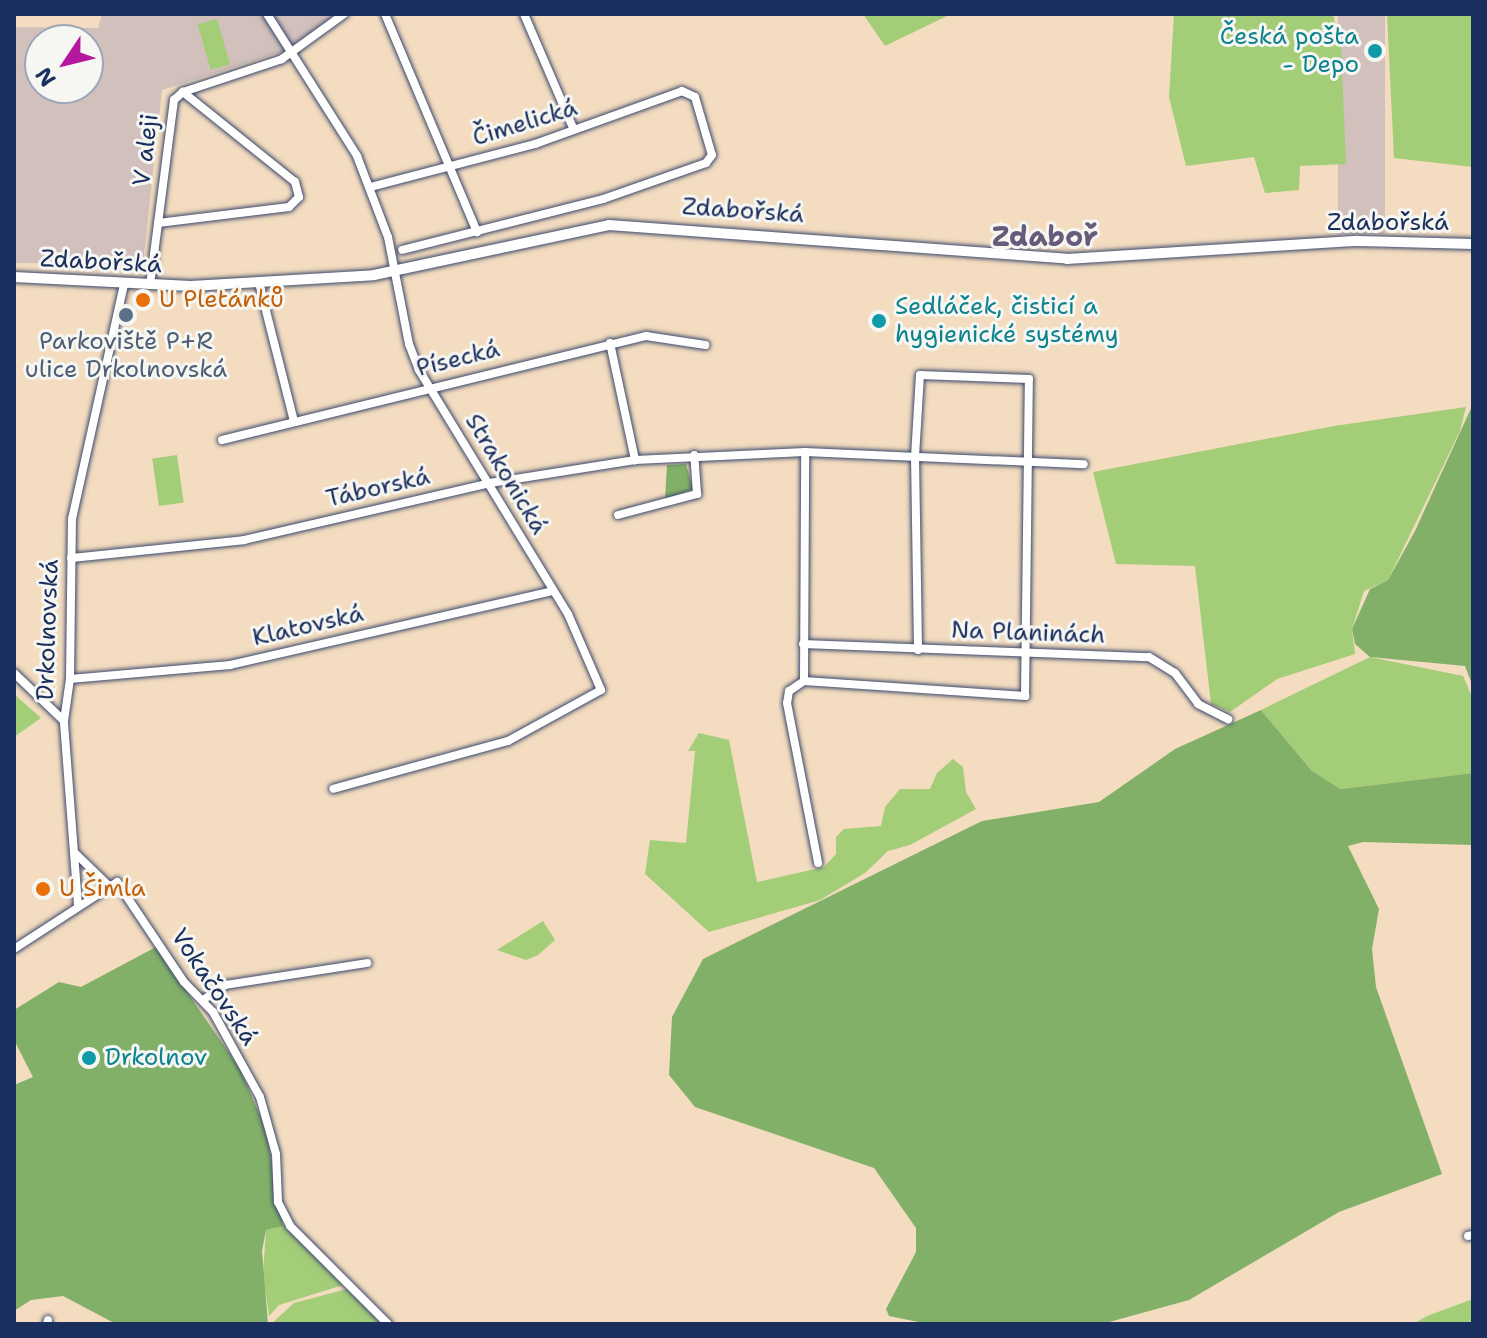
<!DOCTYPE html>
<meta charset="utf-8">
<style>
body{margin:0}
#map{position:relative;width:1487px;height:1338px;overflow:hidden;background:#f3dcbf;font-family:"Shantell Sans",sans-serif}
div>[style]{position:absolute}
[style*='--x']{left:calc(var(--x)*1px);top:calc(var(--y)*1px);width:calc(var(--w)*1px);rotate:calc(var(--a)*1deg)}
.industrial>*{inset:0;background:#d1c0bc;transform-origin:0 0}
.green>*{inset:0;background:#a4cd78;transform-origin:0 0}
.forest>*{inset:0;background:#83b068}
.roads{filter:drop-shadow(0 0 2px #3b496d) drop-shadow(0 0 2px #3b496d)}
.minor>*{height:8px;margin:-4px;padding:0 4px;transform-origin:4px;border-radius:4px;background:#fff}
.tertiary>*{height:10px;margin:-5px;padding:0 5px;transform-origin:5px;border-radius:5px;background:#fff}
.dots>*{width:22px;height:22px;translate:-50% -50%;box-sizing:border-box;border:4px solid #f6f6f2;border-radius:50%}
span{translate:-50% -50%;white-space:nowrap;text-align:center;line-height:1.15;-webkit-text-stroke:6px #f6f6f2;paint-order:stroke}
.culture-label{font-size:24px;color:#0d838f}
.right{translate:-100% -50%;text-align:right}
.left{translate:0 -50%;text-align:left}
.street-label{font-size:24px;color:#1b2f5e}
.food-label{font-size:24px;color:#c56008}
.service-label{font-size:24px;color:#4e5e75}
.quarter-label{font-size:28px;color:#685b79;font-weight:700}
.frame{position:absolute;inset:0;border:16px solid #1b2f5e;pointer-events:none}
.north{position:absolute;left:24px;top:24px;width:80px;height:80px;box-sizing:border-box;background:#f6f6f2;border:2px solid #9ea6b7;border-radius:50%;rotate:235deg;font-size:22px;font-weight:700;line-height:32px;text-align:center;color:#1b2f5e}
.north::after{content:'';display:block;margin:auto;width:28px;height:36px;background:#b5179e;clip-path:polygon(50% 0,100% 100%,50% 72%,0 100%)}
</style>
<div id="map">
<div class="industrial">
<i style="clip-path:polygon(evenodd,102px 14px,341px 14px,284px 51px,162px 90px,143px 264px,14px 263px,14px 27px,98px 28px,102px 14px,40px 40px,88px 40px,88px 88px,40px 88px,40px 40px)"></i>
<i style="left:1338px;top:14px;width:47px;height:220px"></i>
</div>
<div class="green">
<i style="clip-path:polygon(863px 14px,951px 14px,885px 46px)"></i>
<i style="clip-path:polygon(1174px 14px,1333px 14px,1341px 48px,1346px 164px,1300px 166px,1299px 190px,1265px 193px,1254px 157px,1186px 166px,1169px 97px)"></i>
<i style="clip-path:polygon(1387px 14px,1473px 14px,1473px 167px,1394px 158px)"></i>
<i style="left:217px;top:19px;width:47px;height:20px;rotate:74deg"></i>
<i style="clip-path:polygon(1466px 407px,1460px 431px,1388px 580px,1364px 591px,1352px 629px,1355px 654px,1277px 679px,1230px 712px,1211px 704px,1195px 566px,1116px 564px,1093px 472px,1334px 426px)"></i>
<i style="left:177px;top:455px;width:48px;height:25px;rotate:82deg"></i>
<i style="clip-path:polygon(1370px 657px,1463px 676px,1473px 699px,1473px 773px,1341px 789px,1312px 771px,1261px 710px)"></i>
<i style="clip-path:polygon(14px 694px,41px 718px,14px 737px)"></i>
<i style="clip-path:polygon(699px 733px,729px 740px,757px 882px,824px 867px,836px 854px,836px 837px,844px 829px,881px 826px,885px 807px,900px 789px,930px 789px,937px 773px,953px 759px,963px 767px,966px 792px,976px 809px,910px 845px,888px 851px,865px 873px,820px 900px,709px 932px,645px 874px,650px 840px,686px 843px,695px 751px,688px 751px)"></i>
<i style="clip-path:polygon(543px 921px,555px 940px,538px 955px,526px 960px,497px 950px)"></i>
<i style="clip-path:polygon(286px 1225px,343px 1285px,279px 1305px,269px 1316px,263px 1274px,266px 1230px)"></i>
<i style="clip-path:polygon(347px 1289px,382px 1324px,271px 1324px,294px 1303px)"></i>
<i style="clip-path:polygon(1473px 1299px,1473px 1324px,1413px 1324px,1427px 1316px)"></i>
</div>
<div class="forest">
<i style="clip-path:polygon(1473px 404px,1473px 687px,1465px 666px,1370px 657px,1355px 644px,1352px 629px,1370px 589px,1388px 580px,1415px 531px)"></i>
<i style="clip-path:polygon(686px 464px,693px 489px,665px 499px,667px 465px)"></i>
<i style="clip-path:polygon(1261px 710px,1312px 771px,1341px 789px,1473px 773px,1473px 845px,1363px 842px,1348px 846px,1379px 909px,1372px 949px,1376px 987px,1442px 1174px,1339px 1212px,1189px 1300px,1102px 1324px,928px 1324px,889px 1316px,886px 1309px,916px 1252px,916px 1228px,874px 1168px,695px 1107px,669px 1075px,672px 1017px,703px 959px,982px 821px,1099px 802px,1175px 749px)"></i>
<i style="clip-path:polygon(156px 947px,240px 1069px,266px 1130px,283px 1226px,266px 1230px,262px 1251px,268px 1324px,116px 1324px,63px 1296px,31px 1300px,14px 1311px,14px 1085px,33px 1077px,14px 1040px,14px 1010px,59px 982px,81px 987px)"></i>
</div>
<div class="roads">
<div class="minor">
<i style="--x:267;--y:14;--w:168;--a:57.6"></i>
<i style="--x:357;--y:156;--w:87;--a:69.1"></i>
<i style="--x:388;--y:237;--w:109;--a:78.9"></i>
<i style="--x:409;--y:344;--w:28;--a:69"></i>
<i style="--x:419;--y:370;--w:286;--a:58.6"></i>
<i style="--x:568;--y:614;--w:83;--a:66.5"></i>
<i style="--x:601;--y:690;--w:106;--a:151.3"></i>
<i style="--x:508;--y:741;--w:181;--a:164.7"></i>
<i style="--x:385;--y:14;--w:237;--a:67.1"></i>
<i style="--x:524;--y:14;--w:126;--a:66.7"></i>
<i style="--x:370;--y:187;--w:171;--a:-14.6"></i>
<i style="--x:535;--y:144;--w:156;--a:-19.8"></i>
<i style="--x:682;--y:91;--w:14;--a:25"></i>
<i style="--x:695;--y:97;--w:60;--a:73.7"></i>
<i style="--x:712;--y:155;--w:10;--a:127"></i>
<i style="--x:706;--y:163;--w:109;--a:160.7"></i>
<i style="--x:603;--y:199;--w:207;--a:165.8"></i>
<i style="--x:158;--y:223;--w:132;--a:-7"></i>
<i style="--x:289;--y:207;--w:14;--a:-45"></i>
<i style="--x:299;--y:197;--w:16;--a:-105"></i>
<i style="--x:295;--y:182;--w:144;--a:-141.2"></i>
<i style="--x:259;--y:283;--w:142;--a:75.8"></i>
<i style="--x:150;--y:285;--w:187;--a:-82.6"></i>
<i style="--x:174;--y:100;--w:12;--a:-42"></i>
<i style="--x:183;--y:92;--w:104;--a:-18.4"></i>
<i style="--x:282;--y:59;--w:77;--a:-36"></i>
<i style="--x:610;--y:343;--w:120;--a:77.9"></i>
<i style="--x:222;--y:440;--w:437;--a:-13.8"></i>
<i style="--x:646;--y:336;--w:60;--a:8.7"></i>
<i style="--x:618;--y:515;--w:82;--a:-14.9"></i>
<i style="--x:697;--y:494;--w:39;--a:-94"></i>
<i style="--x:71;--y:558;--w:174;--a:-5.9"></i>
<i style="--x:244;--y:540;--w:253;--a:-13"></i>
<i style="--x:490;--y:483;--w:147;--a:-9"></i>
<i style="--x:635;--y:460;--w:170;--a:-2.7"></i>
<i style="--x:805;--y:452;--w:279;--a:2.5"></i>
<i style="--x:803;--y:644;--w:346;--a:2.2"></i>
<i style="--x:1149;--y:657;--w:31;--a:32"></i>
<i style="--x:1175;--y:673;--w:39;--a:53"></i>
<i style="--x:1198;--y:704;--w:34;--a:27"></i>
<i style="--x:14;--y:673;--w:69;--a:43.8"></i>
<i style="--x:70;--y:679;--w:161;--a:-5"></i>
<i style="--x:230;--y:665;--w:330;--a:-12.9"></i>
<i style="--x:804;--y:681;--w:222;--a:3.9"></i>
<i style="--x:1025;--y:696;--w:317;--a:-89.3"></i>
<i style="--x:1029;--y:379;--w:109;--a:-177.9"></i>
<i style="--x:920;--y:375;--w:82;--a:93.5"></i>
<i style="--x:915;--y:457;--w:193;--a:89.1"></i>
<i style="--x:804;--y:681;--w:229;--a:-89.7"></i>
<i style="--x:804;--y:681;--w:18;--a:146"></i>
<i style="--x:789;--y:691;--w:12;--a:99"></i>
<i style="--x:787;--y:703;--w:163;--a:79"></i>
<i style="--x:76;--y:854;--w:46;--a:44.1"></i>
<i style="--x:78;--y:905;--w:185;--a:-94.4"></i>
<i style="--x:64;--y:721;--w:42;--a:-81.9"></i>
<i style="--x:70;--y:679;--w:160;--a:-89.3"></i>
<i style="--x:72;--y:519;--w:241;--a:-77.5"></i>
<i style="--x:14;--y:949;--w:123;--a:-33"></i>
<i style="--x:117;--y:882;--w:120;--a:56.2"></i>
<i style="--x:184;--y:982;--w:42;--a:46"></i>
<i style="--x:213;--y:1012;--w:97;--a:61.1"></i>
<i style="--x:260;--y:1097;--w:59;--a:74.3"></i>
<i style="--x:276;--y:1154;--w:48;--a:87.6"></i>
<i style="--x:278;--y:1202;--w:27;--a:63"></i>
<i style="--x:290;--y:1226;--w:139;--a:45"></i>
<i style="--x:203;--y:1000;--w:27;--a:-34"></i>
<i style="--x:225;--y:985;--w:144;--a:-8.8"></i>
<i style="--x:1468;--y:1236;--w:5;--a:-11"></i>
<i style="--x:47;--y:1324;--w:4;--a:-76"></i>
</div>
<div class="tertiary">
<i style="--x:14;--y:277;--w:177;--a:2.9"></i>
<i style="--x:191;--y:286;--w:183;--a:-3.4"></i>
<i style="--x:374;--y:275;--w:240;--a:-12"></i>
<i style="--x:609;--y:225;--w:459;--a:4.2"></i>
<i style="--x:1067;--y:259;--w:291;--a:-3.6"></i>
<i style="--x:1357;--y:241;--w:116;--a:1.5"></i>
</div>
</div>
<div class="dots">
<i style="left:1375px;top:51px;background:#0f9aa8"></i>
<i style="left:143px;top:300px;background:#e8710a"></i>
<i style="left:126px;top:315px;background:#5c6f8a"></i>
<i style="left:879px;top:321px;background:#0f9aa8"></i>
<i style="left:43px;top:889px;background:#e8710a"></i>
<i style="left:89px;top:1058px;background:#0f9aa8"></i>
</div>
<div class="culture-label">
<span class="right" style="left:1359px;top:51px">Česká pošta<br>- Depo</span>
<span class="left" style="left:895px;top:321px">Sedláček, čisticí a<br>hygienické systémy</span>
<span class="left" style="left:105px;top:1058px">Drkolnov</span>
</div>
<div class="street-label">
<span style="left:525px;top:123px;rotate:-17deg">Čimelická</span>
<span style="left:146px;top:150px;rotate:-83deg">V aleji</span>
<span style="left:743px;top:211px;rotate:4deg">Zdabořská</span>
<span style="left:1388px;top:223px">Zdabořská</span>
<span style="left:101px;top:262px;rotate:3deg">Zdabořská</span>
<span style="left:458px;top:359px;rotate:-14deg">Písecká</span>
<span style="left:506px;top:474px;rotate:59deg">Strakonická</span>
<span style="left:378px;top:488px;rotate:-13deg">Táborská</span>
<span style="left:308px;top:626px;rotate:-13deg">Klatovská</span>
<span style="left:48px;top:630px;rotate:-88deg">Drkolnovská</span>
<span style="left:1028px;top:633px;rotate:2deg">Na Planinách</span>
<span style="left:214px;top:987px;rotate:56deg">Vokačovská</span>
</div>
<div class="food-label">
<span class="left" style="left:159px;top:300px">U Pletánků</span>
<span class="left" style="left:59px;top:889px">U Šimla</span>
</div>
<div class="service-label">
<span style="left:126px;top:356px">Parkoviště P+R<br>ulice Drkolnovská</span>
</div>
<div class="quarter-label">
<span style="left:1045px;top:236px">Zdaboř</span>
</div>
<div class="frame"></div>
<div class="north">N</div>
</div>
